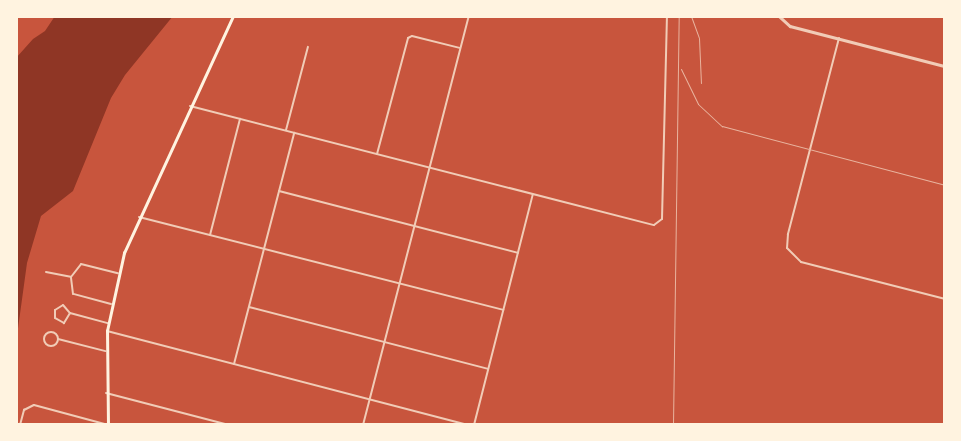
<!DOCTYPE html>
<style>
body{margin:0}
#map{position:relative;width:961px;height:441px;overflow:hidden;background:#c8553d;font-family:"DejaVu Sans",sans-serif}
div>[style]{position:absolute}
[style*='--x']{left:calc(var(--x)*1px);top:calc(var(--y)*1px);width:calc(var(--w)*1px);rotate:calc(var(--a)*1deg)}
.water>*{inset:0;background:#8f3625}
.minor>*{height:2px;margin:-1px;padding:0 1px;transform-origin:1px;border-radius:1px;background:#f1ccb7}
.minor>.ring{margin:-1px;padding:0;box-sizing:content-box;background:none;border:2px solid #f1ccb7;border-radius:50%}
.tertiary>*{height:2.5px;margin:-1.25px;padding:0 1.25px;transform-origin:1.25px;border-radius:1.25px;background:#f1ccb7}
.secondary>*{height:2.5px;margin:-1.25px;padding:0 1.25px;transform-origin:1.25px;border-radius:1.25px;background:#fff3e0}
.rail>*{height:1px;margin:-0.5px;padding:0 0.5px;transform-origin:0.5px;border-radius:0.5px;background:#e9b49f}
span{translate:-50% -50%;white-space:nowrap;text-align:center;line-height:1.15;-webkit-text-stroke:4px #fff3e0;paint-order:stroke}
.frame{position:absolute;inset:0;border:18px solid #fff3e0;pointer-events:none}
</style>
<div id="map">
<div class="water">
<i style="clip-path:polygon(55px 16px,173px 16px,125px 75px,111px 98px,73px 191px,41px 216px,27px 263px,16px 343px,16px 58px,33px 39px,45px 31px)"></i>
</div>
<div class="minor">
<i style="--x:839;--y:38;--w:203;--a:104.6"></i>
<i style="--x:788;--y:234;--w:14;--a:94"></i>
<i style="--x:787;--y:248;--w:20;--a:45"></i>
<i style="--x:801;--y:262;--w:149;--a:14.4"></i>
<i style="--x:190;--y:106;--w:479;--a:14.4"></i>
<i style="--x:654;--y:225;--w:10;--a:-37"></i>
<i style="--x:662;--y:219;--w:203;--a:-88.6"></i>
<i style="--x:286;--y:130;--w:86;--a:-75.2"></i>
<i style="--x:377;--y:154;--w:120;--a:-75"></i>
<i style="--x:408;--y:38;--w:4;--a:-27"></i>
<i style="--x:412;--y:36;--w:49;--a:14"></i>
<i style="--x:279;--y:191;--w:247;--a:14.5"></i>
<i style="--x:139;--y:217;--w:376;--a:14.3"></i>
<i style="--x:210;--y:235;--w:120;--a:-75.5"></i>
<i style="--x:46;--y:272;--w:25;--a:11"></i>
<i style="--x:111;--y:304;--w:39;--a:-165"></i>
<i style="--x:73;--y:294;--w:17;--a:-97"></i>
<i style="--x:71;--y:277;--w:16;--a:-52"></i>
<i style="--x:81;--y:264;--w:38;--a:14"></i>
<i style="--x:249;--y:307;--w:247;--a:14.5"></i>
<i style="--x:70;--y:313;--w:12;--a:121"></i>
<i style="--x:64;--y:323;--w:10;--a:-151"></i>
<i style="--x:55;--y:318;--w:8;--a:-90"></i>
<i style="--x:55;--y:310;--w:9;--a:-32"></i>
<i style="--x:63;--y:305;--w:11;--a:49"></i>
<i style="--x:70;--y:313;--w:39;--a:15"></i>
<i style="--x:107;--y:331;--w:373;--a:14.6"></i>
<i class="ring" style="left:44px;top:332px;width:12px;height:12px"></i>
<i style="--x:58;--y:339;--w:49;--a:14.3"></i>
<i style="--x:234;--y:364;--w:239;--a:-75.4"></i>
<i style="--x:106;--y:393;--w:127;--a:14.6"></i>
<i style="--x:20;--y:425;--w:16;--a:-75"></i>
<i style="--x:24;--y:410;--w:11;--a:-27"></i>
<i style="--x:34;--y:405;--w:77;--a:15.1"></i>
<i style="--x:363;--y:425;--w:423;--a:-75.5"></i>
<i style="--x:474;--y:425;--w:238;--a:-75.7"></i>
</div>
<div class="tertiary">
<i style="--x:779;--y:16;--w:15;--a:42"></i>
<i style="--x:790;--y:26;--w:160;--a:14.5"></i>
</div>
<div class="secondary">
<i style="--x:108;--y:425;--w:94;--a:-90.6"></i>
<i style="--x:107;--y:331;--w:80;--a:-77.7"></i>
<i style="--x:124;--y:253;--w:261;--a:-65.3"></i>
</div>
<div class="rail">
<i style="--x:691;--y:16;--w:23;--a:70"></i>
<i style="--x:699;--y:38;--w:45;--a:87.5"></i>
<i style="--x:681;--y:69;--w:39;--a:64"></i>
<i style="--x:698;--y:104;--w:33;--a:43"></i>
<i style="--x:722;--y:126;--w:231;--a:14.8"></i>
<i style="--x:673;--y:425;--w:409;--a:-89.2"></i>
</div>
<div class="frame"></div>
</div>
